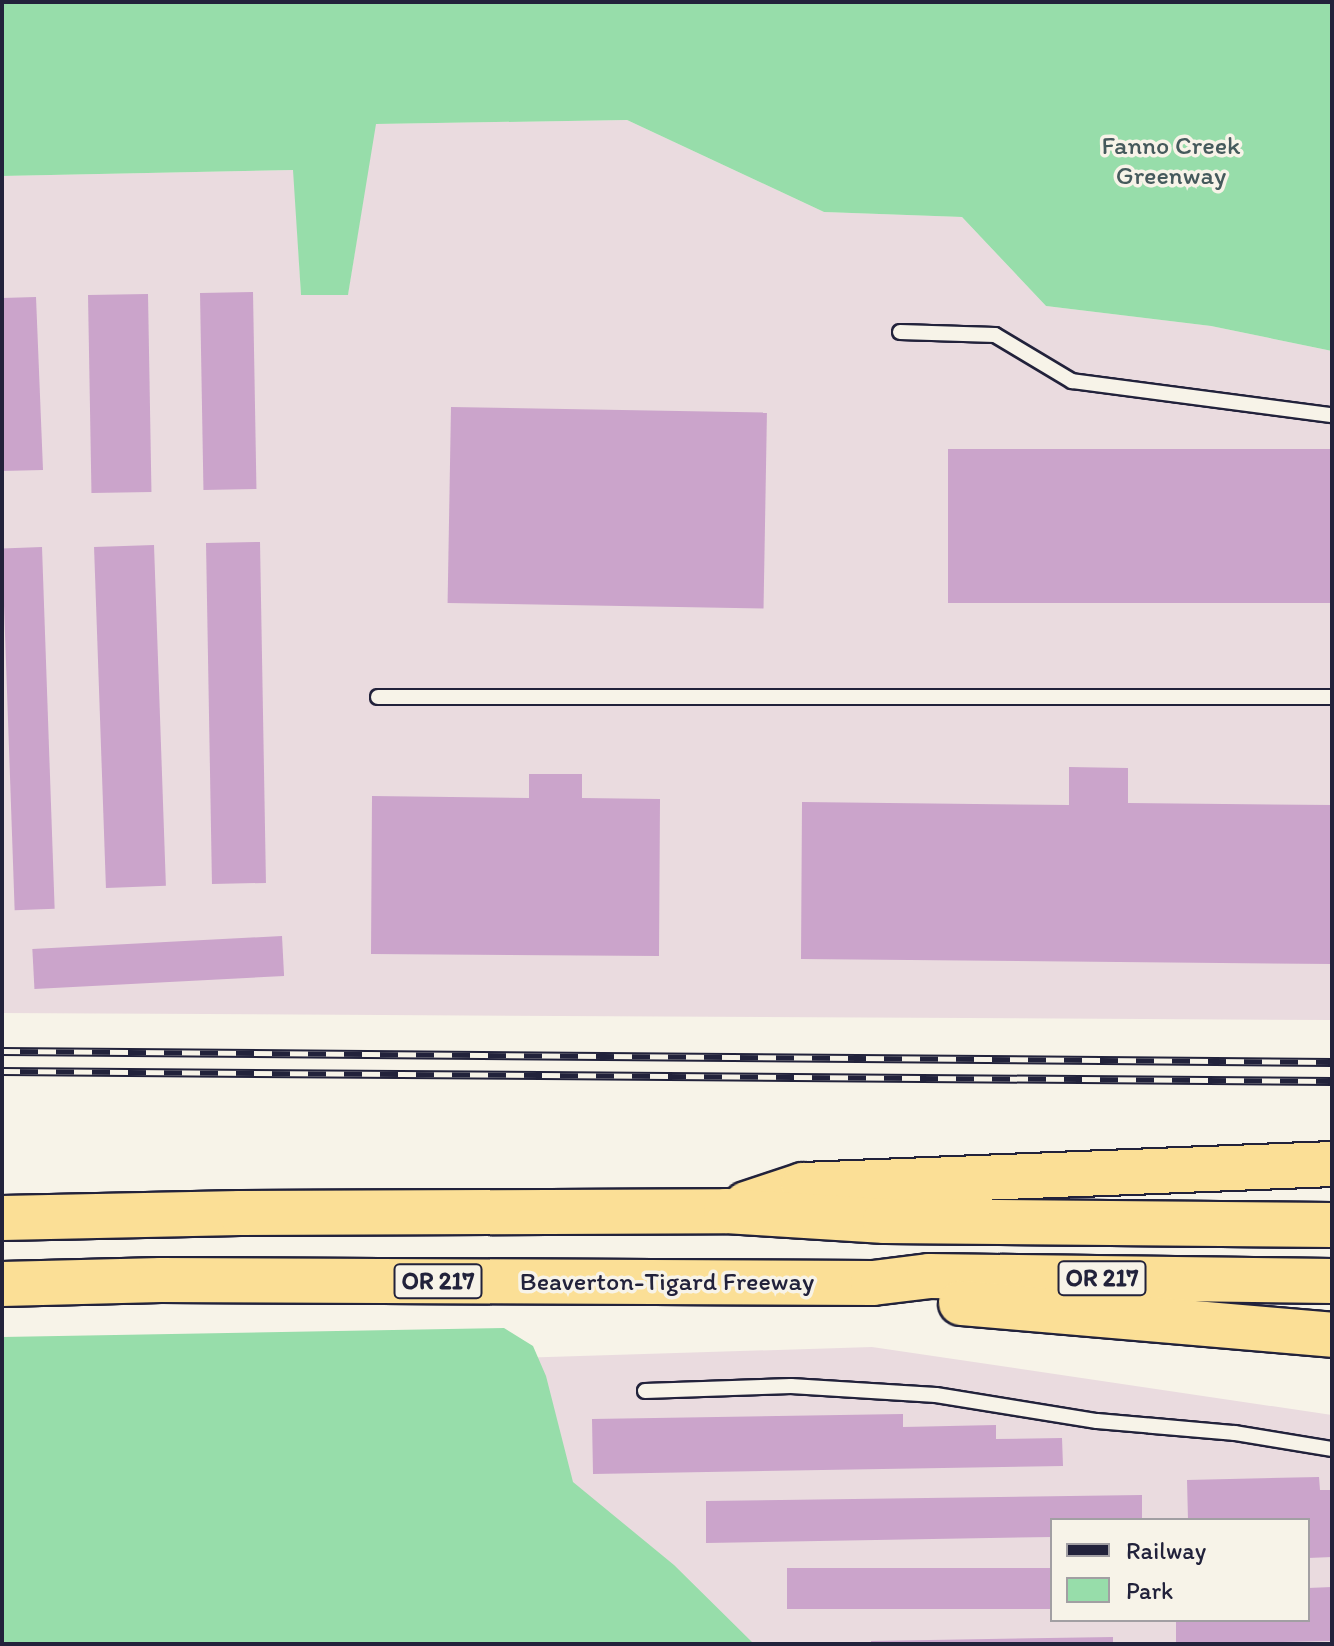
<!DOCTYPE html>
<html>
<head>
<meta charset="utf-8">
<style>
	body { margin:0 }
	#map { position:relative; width:1334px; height:1646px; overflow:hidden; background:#f7f3e8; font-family:Itim,sans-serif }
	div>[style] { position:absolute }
	.built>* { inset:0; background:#eadbdf }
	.green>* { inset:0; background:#97ddaa }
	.building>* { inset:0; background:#cba4cb; transform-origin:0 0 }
	.roads { filter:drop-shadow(2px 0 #22223b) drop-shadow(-2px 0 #22223b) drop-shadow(0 2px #22223b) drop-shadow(0 -2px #22223b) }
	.lane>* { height:14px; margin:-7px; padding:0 7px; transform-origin:7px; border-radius:7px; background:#f7f3e8 }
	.highway>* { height:44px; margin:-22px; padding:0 22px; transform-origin:22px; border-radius:22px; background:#fbdf96 }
	.rail>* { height:9px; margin-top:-4.5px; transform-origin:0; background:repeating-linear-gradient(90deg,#f7f3e8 0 18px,#22223b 0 36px); box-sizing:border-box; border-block:2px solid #22223b }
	span { translate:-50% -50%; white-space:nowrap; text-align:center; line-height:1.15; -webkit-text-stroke:7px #f7f3e8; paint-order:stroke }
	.shield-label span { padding:2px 6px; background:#f7f3e8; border:2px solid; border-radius:6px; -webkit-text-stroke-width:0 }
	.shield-label { font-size:24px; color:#22223b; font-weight:700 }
	.park-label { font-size:26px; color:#455a5c }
	.street-label { font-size:26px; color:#22223b }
	.frame { position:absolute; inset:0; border:4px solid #22223b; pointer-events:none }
	.legend { position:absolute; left:1050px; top:1518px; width:260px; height:104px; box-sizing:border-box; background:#f7f3e8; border:2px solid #a29fa3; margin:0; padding:10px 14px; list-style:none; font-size:24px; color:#22223b }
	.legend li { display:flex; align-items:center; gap:16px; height:40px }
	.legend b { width:40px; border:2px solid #a29fa3 }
</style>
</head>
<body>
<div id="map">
	<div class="built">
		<i style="clip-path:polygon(627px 120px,824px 212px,962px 217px,1046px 306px,1211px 326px,1332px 351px,1332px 1020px,2px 1013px,2px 176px,294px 170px,301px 294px,348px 294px,375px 124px)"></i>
		<i style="clip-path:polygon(evenodd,872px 1347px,1332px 1415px,1332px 1644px,2px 1644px,2px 1383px,324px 1364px,872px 1347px,1052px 1520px,1308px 1520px,1308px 1620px,1052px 1620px,1052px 1520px)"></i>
	</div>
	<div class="green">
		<i style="clip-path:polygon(2px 2px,1332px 2px,1332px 351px,1211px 326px,1046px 306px,962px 217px,824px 212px,627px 120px,376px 124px,348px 295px,301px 295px,293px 170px,2px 176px)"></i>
		<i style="clip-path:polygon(504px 1328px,533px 1346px,546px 1376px,573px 1482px,674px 1565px,754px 1644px,2px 1644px,2px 1337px)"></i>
	</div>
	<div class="building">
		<i style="left:253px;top:292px;width:197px;height:53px;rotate:89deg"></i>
		<i style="left:148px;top:294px;width:198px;height:60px;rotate:89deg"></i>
		<i style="clip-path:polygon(36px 297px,43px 470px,2px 471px,2px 298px)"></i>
		<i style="left:451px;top:407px;width:316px;height:196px;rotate:1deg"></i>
		<i style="left:948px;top:449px;width:384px;height:154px"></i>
		<i style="left:260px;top:542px;width:341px;height:54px;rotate:89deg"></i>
		<i style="left:154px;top:545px;width:341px;height:60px;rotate:88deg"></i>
		<i style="left:42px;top:547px;width:362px;height:40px;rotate:88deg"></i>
		<i style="clip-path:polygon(1069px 767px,1128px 768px,1128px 803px,1332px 805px,1332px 964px,801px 959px,802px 802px,1069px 805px)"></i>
		<i style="clip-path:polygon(529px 774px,582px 774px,582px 798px,660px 799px,659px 956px,371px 954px,372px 796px,529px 798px)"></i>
		<i style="left:282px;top:936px;width:40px;height:250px;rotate:87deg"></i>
		<i style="clip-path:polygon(903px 1414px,903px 1427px,996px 1425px,996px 1439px,1062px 1438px,1063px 1466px,593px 1474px,592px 1419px)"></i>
		<i style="clip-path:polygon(1319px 1477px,1320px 1490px,1332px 1490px,1332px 1557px,1308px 1558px,1308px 1520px,1188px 1520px,1187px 1480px)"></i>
		<i style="clip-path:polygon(1142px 1495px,1142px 1520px,1052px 1520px,1052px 1537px,706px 1543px,706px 1501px)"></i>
		<i style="left:1052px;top:1568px;width:41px;height:265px;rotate:90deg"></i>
		<i style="clip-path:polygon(1332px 1587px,1332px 1641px,1176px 1644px,1176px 1620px,1308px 1620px,1308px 1588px)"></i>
		<i style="clip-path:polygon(1113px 1637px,1113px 1644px,871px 1644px,871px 1641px)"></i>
	</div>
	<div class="roads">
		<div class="lane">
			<i style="left:900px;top:332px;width:95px;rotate:1.8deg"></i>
			<i style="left:995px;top:335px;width:90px;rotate:30.9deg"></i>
			<i style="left:1072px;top:381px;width:262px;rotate:7.5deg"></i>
			<i style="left:378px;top:697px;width:954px"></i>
			<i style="left:645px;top:1391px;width:146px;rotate:-2deg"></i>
			<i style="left:791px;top:1386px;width:145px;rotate:3.6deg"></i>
			<i style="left:936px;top:1395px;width:163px;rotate:9.2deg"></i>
			<i style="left:1097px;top:1421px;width:139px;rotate:5deg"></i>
			<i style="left:1235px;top:1433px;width:98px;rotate:9.4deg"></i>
		</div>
		<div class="highway">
			<i style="left:746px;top:1204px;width:60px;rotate:-18.4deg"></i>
			<i style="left:803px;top:1185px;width:529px;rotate:-2.27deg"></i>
			<i style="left:2px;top:1218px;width:238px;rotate:-1.2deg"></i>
			<i style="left:240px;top:1213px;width:486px;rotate:-0.2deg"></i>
			<i style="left:726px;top:1211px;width:159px;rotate:3.6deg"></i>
			<i style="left:885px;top:1221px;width:447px;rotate:0.5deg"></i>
			<i style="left:2px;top:1284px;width:159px;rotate:-1.4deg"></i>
			<i style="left:161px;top:1280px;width:712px;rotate:0.24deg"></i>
			<i style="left:873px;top:1283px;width:56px;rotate:-7.1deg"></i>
			<i style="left:929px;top:1276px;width:403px;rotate:0.7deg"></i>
			<i style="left:961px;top:1303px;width:372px;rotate:4.9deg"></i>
		</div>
	</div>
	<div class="rail">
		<i style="left:2px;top:1051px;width:1330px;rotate:0.47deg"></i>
		<i style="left:2px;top:1071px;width:1330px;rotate:0.43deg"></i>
	</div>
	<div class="shield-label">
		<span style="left:1102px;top:1278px">OR 217</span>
		<span style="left:438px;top:1281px">OR 217</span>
	</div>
	<div class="park-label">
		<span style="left:1171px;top:161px">Fanno Creek<br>Greenway</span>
	</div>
	<div class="street-label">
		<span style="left:667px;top:1282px">Beaverton-Tigard Freeway</span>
	</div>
	<div class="frame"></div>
	<ul class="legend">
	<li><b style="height:10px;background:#22223b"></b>Railway</li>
	<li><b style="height:22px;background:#97ddaa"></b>Park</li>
	</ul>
</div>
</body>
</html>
